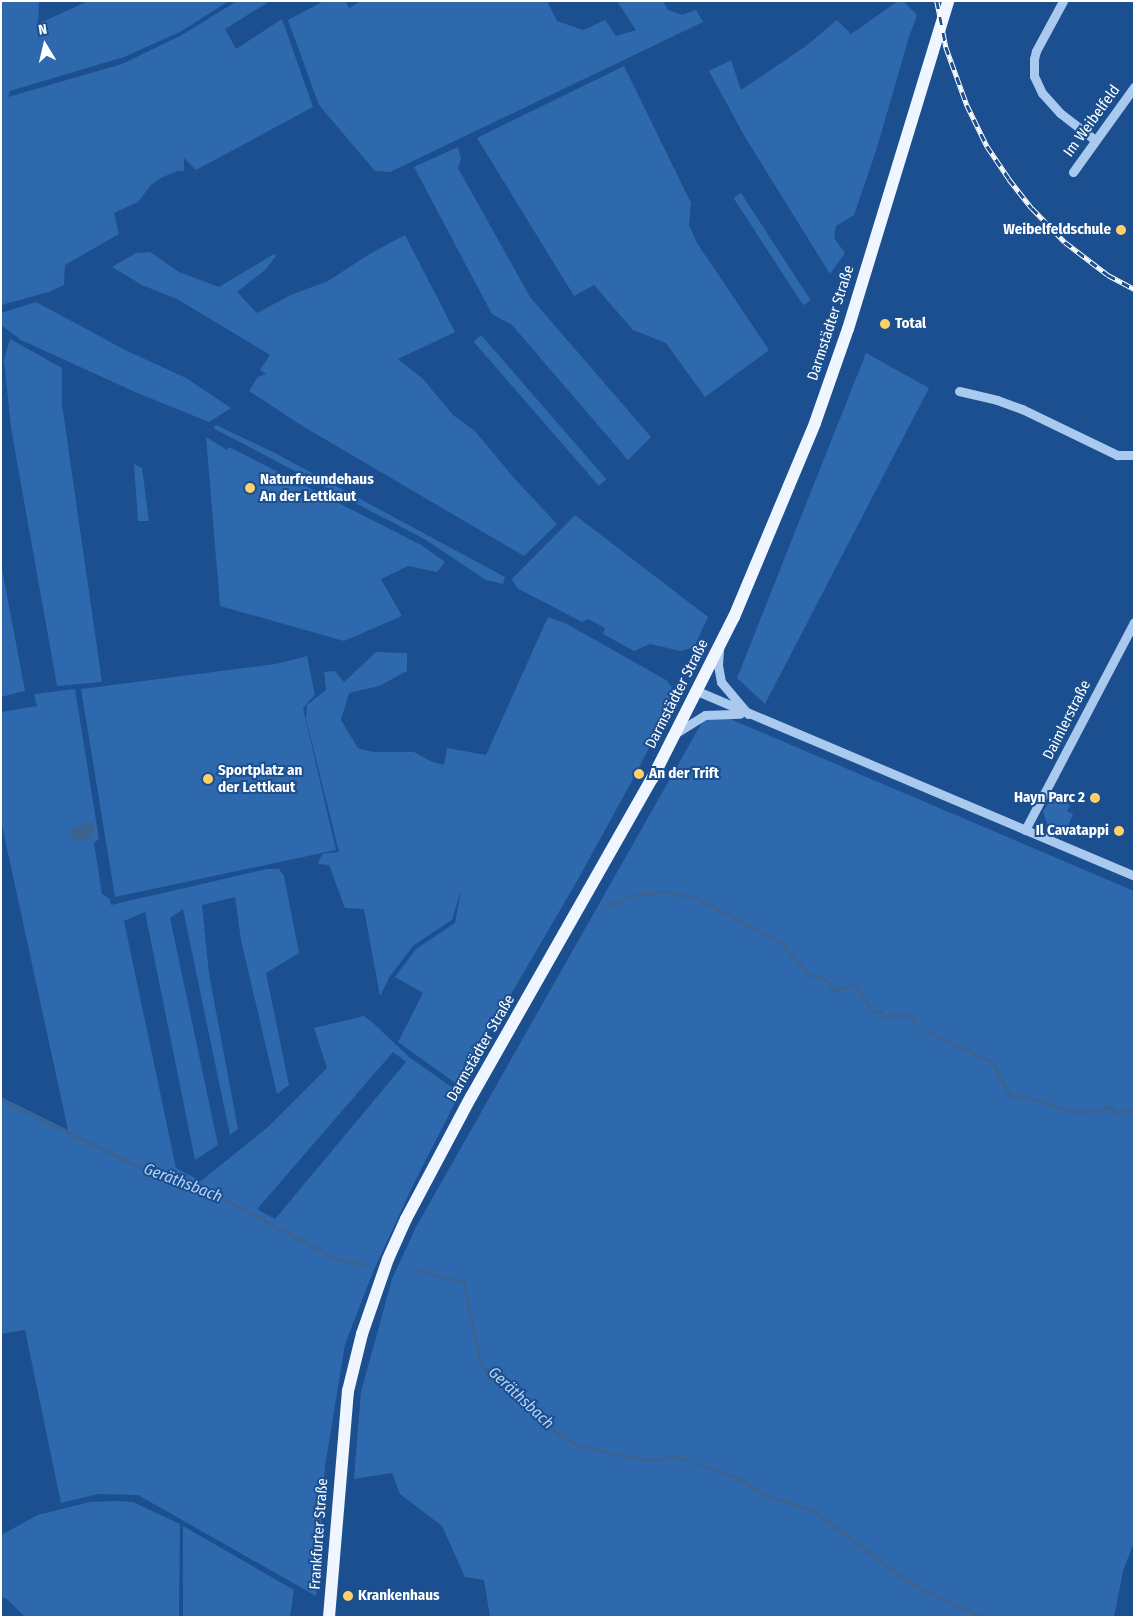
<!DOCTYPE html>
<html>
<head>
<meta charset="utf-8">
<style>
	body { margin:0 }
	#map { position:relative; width:1135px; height:1618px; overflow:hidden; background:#1b4f8f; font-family:"Fira Sans Condensed",sans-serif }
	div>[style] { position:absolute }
	.green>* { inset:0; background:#2e69ad; transform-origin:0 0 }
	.water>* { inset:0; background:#3c6290 }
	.stream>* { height:2.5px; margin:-1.25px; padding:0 1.25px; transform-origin:1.25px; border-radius:1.25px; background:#3c6290 }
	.minor>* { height:9px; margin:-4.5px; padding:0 4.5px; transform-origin:4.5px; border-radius:4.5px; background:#a9c9ee }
	.major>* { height:12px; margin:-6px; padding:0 6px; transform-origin:6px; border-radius:6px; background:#f0f6ff }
	.rail>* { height:4.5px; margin-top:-2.25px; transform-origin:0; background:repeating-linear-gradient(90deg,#1b4f8f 0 8px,#fff 0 16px); box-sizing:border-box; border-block:1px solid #fff }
	.dots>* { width:14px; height:14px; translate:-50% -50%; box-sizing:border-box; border:2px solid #1b4f8f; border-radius:50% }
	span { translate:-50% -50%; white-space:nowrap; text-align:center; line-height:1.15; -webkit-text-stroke:4px #1b4f8f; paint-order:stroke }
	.street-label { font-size:15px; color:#fff }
	.poi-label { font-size:15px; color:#fff; font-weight:700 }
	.right { translate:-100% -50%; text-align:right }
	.left { translate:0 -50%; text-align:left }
	.water-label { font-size:16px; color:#b5d3f5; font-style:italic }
	.frame { position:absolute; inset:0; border:2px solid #fff; pointer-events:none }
	.north { position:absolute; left:20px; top:20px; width:50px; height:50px; -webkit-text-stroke:4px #1b4f8f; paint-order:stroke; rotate:351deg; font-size:14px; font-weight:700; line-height:20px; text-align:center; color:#fff }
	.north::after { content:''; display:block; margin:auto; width:18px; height:22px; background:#fff; clip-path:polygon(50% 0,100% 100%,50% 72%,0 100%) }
</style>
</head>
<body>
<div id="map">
	<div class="green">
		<i style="clip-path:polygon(1px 1px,39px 1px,38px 24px,88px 1px,229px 1px,180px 32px,124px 57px,10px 91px,8px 97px,122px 64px,182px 35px,237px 1px,266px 1px,267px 3px,225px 29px,236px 49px,282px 19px,313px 107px,196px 170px,184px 158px,184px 171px,177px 171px,161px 178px,151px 185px,138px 202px,114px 213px,119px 234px,65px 265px,64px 285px,49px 292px,1px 305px)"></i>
		<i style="clip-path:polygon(324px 1px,345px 1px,349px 8px,361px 1px,547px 1px,557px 21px,583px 30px,605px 20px,616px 36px,636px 30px,617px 1px,663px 1px,668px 10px,682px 15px,696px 10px,703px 22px,390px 172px,375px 171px,319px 105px,288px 20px)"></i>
		<i style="clip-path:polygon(898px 1px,903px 1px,917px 15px,909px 37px,876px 151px,854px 215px,836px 226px,834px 238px,845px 253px,830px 274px,745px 137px,709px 71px,731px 60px,741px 90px,806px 46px,837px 20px,851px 34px)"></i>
		<i style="clip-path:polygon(624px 66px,691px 203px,689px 225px,697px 243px,769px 350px,705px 397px,666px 343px,633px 330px,594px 285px,574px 296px,477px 138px)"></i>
		<i style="clip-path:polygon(458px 147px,461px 159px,458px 168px,530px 297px,651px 437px,628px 460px,512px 325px,492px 314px,414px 167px)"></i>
		<i style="left:741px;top:193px;width:128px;height:9px;rotate:57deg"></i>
		<i style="clip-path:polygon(405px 235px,455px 332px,398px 359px,423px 379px,453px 415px,475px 431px,513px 477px,557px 524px,524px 556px,304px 427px,249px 391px,258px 377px,266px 374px,260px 370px,270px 355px,177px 299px,142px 285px,112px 267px,136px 253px,150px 252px,179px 272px,219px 287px,274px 254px,276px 256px,265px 270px,237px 292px,257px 313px,291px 295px,328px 281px,368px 255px)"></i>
		<i style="clip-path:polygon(36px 302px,125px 350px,186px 378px,231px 408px,209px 422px,135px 392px,21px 340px,1px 325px,1px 313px)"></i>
		<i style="left:481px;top:335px;width:191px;height:10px;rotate:49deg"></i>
		<i style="clip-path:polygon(10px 339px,62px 368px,62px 404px,102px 682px,57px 686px,11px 428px,4px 360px)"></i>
		<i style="clip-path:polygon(866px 353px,929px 388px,765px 704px,737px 678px)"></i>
		<i style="clip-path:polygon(216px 425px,273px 452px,505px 577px,503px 584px,486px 580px,426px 540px,213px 428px)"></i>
		<i style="clip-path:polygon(206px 437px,227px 450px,229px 447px,421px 545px,445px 562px,437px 572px,408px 566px,381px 579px,402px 616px,344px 641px,220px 606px)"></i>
		<i style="clip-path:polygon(134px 464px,142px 468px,149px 521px,138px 521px)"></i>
		<i style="clip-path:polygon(575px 515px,708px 617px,694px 647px,681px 651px,650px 644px,634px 651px,603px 634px,605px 628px,588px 619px,582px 622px,517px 588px,512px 579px)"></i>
		<i style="clip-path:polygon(1px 564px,25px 691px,1px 697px)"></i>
		<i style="clip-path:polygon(548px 617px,565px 623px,666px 680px,673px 688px,652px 742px,632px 781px,577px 881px,458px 1085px,398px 1042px,423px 993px,395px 977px,416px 949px,455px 923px,461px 890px,452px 920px,414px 945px,390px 976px,380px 996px,364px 909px,345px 908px,329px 865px,318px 864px,322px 854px,339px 852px,306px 719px,307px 705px,326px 690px,324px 672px,335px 671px,344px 682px,376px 652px,407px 653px,407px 671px,379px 686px,349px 693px,341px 720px,358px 748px,373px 752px,414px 752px,430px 761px,444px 765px,447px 748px,486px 755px)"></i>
		<i style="clip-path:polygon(307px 656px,315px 695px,303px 708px,336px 850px,115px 897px,81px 689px,276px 664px)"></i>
		<i style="clip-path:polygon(evenodd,75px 689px,99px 839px,94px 843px,102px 894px,110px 899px,111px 905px,267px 869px,279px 869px,284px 876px,299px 953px,266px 973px,289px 1085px,277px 1094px,241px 940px,235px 897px,202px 905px,209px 974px,238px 1129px,230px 1135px,183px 909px,170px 918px,218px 1145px,195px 1160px,145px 912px,124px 921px,176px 1168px,201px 1181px,268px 1127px,327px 1068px,314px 1028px,364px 1016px,373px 1023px,409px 1057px,460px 1093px,414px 1183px,373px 1272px,345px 1344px,325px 1467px,316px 1596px,138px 1495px,98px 1494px,61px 1503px,25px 1330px,1px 1334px,1px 1097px,68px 1130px,1px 821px,1px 712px,37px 706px,34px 694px,75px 689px,393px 1052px,406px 1062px,275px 1219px,260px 1211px,258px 1208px,393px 1052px)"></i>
		<i style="clip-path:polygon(709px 710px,1134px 891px,1134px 1542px,1123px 1571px,1114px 1617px,490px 1617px,484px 1580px,465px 1577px,442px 1526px,400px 1494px,392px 1473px,354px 1479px,361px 1392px,392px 1279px,416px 1227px)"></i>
		<i style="clip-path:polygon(1052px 796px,1070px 805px,1067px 811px,1073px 814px,1063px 838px,1050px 832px,1043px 812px)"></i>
		<i style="clip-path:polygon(115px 1501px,133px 1502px,180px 1524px,179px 1617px,25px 1617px,7px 1599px,1px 1597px,1px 1535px,38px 1515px,90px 1502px)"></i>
		<i style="clip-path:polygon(183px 1526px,294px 1590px,290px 1617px,183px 1617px)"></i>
	</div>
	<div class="water">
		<i style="clip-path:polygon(88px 823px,93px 824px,94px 827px,92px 838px,74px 840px,70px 829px)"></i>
	</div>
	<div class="stream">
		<i style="left:603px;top:907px;width:37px;rotate:-20deg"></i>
		<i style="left:638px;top:894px;width:31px;rotate:-4deg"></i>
		<i style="left:669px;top:892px;width:28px;rotate:13deg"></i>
		<i style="left:696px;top:898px;width:94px;rotate:27.1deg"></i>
		<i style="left:780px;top:941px;width:45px;rotate:48.6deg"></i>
		<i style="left:810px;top:975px;width:16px;rotate:14deg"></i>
		<i style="left:826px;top:979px;width:14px;rotate:51deg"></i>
		<i style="left:835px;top:990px;width:21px;rotate:-14deg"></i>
		<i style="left:855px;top:985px;width:33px;rotate:55deg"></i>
		<i style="left:874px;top:1012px;width:8px;rotate:-7deg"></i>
		<i style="left:882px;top:1011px;width:7px;rotate:63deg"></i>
		<i style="left:885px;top:1017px;width:10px;rotate:-11deg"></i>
		<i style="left:895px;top:1015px;width:15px;rotate:4deg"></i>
		<i style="left:910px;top:1016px;width:11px;rotate:49deg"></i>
		<i style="left:925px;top:1030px;width:74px;rotate:25.5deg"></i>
		<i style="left:992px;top:1062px;width:38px;rotate:62deg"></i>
		<i style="left:1010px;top:1096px;width:19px;rotate:6deg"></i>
		<i style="left:1029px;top:1098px;width:48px;rotate:16.9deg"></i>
		<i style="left:1075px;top:1112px;width:25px;rotate:-5deg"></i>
		<i style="left:1100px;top:1110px;width:10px;rotate:-24deg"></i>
		<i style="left:1109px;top:1106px;width:12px;rotate:42deg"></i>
		<i style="left:1118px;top:1114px;width:11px;rotate:-27deg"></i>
		<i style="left:1128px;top:1109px;width:7px;rotate:27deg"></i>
		<i style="left:1px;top:1100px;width:157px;rotate:25.7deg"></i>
		<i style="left:142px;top:1168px;width:35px;rotate:15deg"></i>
		<i style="left:176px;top:1177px;width:43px;rotate:23.6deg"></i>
		<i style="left:215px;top:1194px;width:136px;rotate:28.1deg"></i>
		<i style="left:335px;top:1258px;width:30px;rotate:12deg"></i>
		<i style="left:414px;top:1269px;width:52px;rotate:14.6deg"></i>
		<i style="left:464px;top:1282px;width:80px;rotate:78.4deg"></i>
		<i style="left:480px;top:1360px;width:13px;rotate:58deg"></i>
		<i style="left:487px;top:1371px;width:47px;rotate:42.4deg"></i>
		<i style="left:522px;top:1403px;width:48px;rotate:40deg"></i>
		<i style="left:559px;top:1434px;width:20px;rotate:30deg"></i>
		<i style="left:576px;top:1444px;width:59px;rotate:13.8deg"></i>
		<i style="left:633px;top:1458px;width:24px;rotate:5deg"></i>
		<i style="left:657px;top:1460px;width:20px;rotate:-9deg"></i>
		<i style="left:677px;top:1457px;width:12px;rotate:14deg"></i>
		<i style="left:700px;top:1464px;width:47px;rotate:21.1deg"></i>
		<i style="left:744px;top:1481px;width:25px;rotate:34deg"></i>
		<i style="left:765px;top:1495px;width:50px;rotate:17.4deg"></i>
		<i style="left:813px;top:1510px;width:125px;rotate:36.9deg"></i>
		<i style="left:913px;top:1585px;width:76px;rotate:24.9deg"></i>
	</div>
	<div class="minor">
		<i style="left:1063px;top:1px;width:57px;rotate:118.4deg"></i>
		<i style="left:1036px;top:51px;width:8px;rotate:104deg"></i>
		<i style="left:1034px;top:59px;width:17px;rotate:90deg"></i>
		<i style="left:1034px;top:76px;width:19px;rotate:65deg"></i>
		<i style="left:1042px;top:93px;width:27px;rotate:48deg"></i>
		<i style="left:1060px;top:113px;width:44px;rotate:37.6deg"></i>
		<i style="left:1073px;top:172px;width:105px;rotate:-54.3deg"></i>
		<i style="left:959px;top:391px;width:39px;rotate:13deg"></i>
		<i style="left:997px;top:400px;width:27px;rotate:20deg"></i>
		<i style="left:1022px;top:409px;width:106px;rotate:25.8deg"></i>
		<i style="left:1117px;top:455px;width:17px"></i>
		<i style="left:719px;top:650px;width:15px;rotate:94deg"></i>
		<i style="left:718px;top:665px;width:17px;rotate:80deg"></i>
		<i style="left:721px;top:682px;width:42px;rotate:49.8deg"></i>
		<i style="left:697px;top:691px;width:475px;rotate:22.9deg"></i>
		<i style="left:676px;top:733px;width:34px;rotate:-32deg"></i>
		<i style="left:705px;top:715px;width:35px;rotate:-2deg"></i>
		<i style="left:1025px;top:830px;width:235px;rotate:-62.3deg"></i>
	</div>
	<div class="major">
		<i style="left:329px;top:1617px;width:227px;rotate:-85.2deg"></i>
		<i style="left:348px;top:1391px;width:59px;rotate:-76.2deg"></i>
		<i style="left:362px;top:1334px;width:79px;rotate:-70.9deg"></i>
		<i style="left:388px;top:1259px;width:44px;rotate:-65.8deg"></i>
		<i style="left:406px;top:1219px;width:138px;rotate:-62deg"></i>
		<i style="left:471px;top:1097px;width:366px;rotate:-60.4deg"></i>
		<i style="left:652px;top:779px;width:182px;rotate:-63.2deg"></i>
		<i style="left:734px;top:617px;width:210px;rotate:-67.3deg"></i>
		<i style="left:815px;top:423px;width:100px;rotate:-70.7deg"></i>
		<i style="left:848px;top:329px;width:343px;rotate:-73deg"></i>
	</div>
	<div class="rail">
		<i style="left:937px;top:1px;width:47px;rotate:78.9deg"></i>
		<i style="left:946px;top:47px;width:62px;rotate:70.1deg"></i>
		<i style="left:967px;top:105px;width:46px;rotate:64deg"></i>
		<i style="left:987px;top:146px;width:40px;rotate:56deg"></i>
		<i style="left:1009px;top:179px;width:37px;rotate:52deg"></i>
		<i style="left:1032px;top:208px;width:47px;rotate:45.9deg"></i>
		<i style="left:1065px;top:242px;width:54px;rotate:37.5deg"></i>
		<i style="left:1108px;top:275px;width:30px;rotate:28deg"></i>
	</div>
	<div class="dots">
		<i style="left:1121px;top:230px;background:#ffd166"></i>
		<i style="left:885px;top:324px;background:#ffd166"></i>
		<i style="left:250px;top:488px;background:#ffd166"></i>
		<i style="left:639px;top:774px;background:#ffd166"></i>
		<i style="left:208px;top:779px;background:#ffd166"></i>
		<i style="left:1095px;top:798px;background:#ffd166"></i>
		<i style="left:1119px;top:831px;background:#ffd166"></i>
		<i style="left:348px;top:1596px;background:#ffd166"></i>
	</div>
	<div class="street-label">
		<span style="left:1092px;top:121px;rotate:-54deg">Im Weibelfeld</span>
		<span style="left:831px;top:323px;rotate:-72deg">Darmstädter Straße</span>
		<span style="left:677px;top:694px;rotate:-63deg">Darmstädter Straße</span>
		<span style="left:1067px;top:720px;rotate:-63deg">Daimlerstraße</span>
		<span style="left:481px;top:1048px;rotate:-60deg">Darmstädter Straße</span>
		<span style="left:319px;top:1534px;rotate:-86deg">Frankfurter Straße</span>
	</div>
	<div class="poi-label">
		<span class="right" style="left:1111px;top:230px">Weibelfeldschule</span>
		<span class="left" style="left:895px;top:324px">Total</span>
		<span class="left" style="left:260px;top:488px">Naturfreundehaus<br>An der Lettkaut</span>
		<span class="left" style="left:218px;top:779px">Sportplatz an<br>der Lettkaut</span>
		<span class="left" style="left:649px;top:774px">An der Trift</span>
		<span class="right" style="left:1085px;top:798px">Hayn Parc 2</span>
		<span class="right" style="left:1109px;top:831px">Il Cavatappi</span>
		<span class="left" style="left:358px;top:1596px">Krankenhaus</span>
	</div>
	<div class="water-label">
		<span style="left:183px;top:1183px;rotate:21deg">Geräthsbach</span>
		<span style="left:521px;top:1398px;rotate:43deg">Geräthsbach</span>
	</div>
	<div class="frame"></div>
	<div class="north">N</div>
</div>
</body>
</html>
